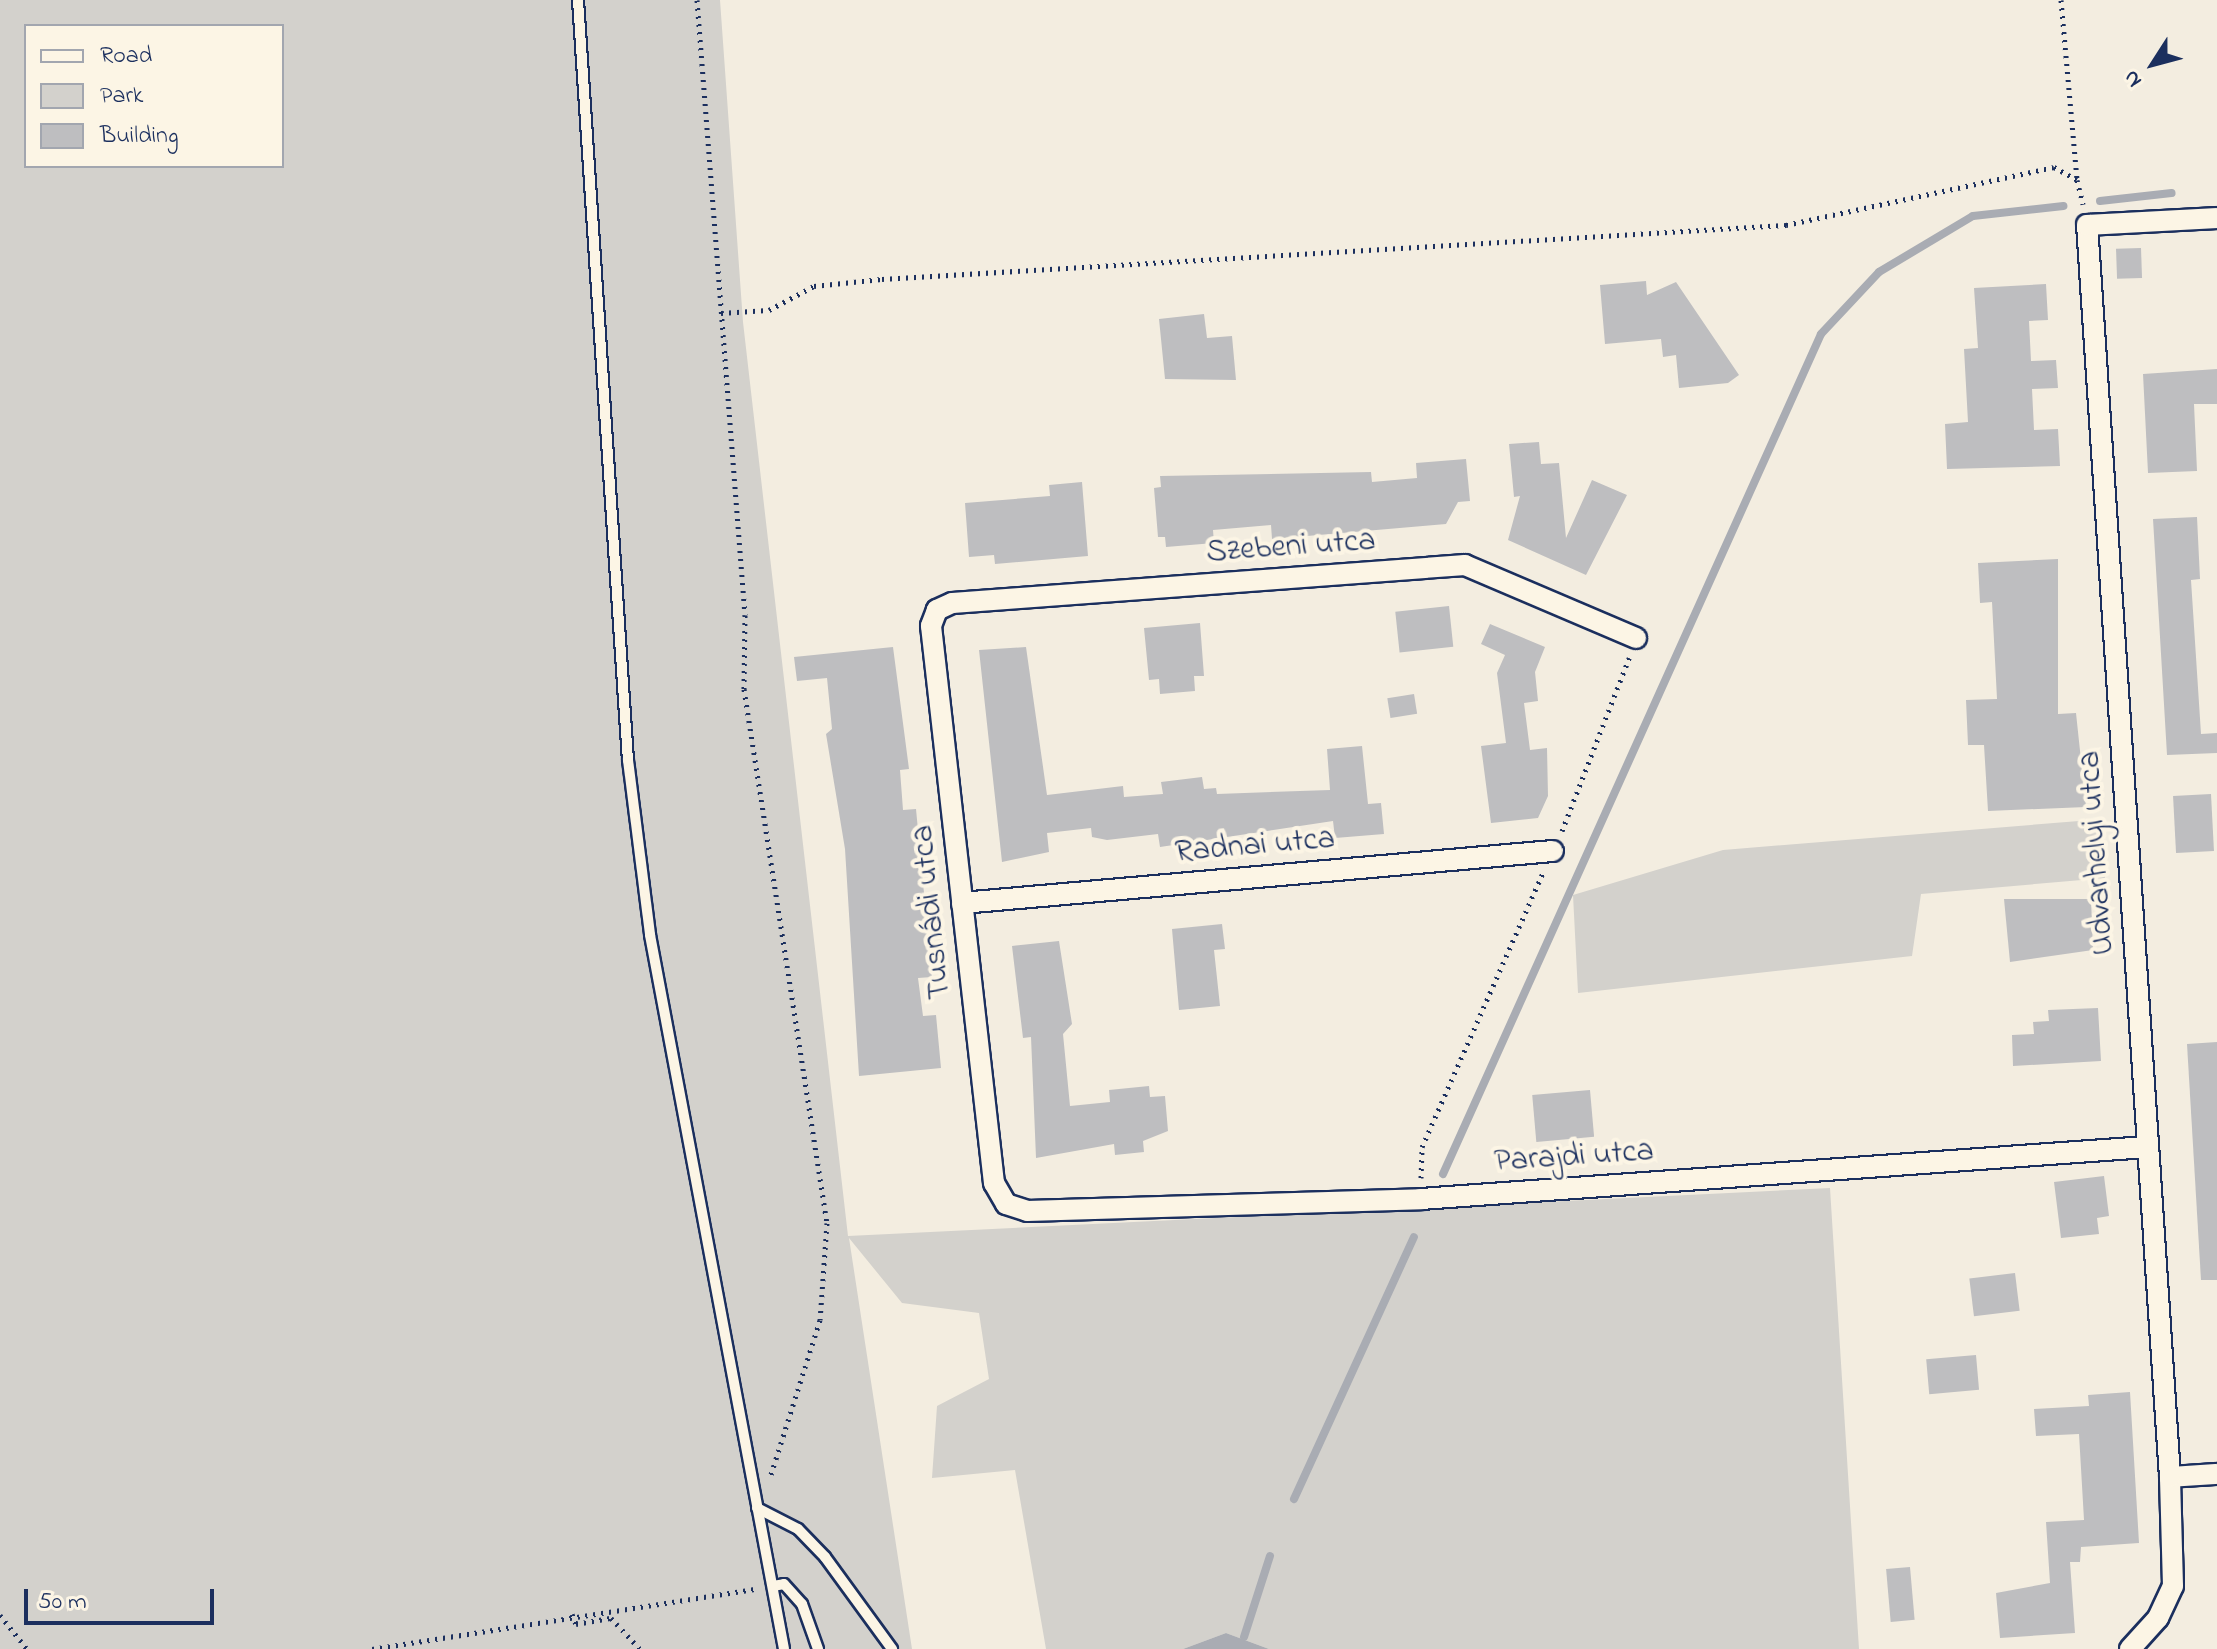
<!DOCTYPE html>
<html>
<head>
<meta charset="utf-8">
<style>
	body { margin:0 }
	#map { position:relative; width:2217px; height:1649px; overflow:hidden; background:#f3ede0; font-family:"Indie Flower",sans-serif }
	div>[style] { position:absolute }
	.green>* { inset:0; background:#d3d1cc }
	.water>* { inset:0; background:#a9acb3 }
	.stream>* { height:8px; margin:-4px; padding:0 4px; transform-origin:4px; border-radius:4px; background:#a9acb3 }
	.building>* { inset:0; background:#bebec0; transform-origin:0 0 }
	.path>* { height:5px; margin-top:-2.5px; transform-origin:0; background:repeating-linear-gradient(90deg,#1b2f5e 0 2px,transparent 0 8px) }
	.roads { filter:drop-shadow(2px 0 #1b2f5e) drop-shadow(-2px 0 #1b2f5e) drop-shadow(0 2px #1b2f5e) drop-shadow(0 -2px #1b2f5e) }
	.lane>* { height:10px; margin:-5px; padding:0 5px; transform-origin:5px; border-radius:5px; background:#fcf5e5 }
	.street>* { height:20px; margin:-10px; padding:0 10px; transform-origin:10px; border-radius:10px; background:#fcf5e5 }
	span { translate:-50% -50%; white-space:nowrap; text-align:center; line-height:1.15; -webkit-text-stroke:8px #fcf5e5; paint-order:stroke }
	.street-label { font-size:32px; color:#1b2f5e }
	.legend { position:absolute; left:24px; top:24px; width:260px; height:144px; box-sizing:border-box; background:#fcf5e5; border:2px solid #a2a6af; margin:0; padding:10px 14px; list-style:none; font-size:24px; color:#1b2f5e }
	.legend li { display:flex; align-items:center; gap:16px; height:40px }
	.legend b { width:40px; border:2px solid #a2a6af }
	.north { position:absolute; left:2113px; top:24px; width:80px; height:80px; -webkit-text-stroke:6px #fcf5e5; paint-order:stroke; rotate:234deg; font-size:22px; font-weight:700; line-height:32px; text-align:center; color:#1b2f5e }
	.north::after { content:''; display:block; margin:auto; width:28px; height:36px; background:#1b2f5e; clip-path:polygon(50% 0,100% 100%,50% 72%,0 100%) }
	.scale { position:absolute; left:24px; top:1589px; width:190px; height:36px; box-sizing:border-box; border:4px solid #1b2f5e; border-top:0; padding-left:10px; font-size:24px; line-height:28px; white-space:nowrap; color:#1b2f5e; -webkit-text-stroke:6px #fcf5e5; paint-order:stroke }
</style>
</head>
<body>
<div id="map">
	<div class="green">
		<i style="clip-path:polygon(evenodd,0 0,720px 0,743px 322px,848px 1236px,1830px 1188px,1859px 1649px,1269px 1649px,1226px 1633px,1183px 1649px,1046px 1649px,1015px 1470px,932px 1478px,937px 1406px,989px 1379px,979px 1313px,902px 1303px,849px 1238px,912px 1649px,0 1649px,0 0,26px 26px,282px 26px,282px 166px,26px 166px,26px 26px)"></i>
		<i style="clip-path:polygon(2104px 819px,2105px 878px,1921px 894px,1912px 956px,1578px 993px,1573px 895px,1723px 850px)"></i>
	</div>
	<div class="water">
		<i style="clip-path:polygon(1226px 1633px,1269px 1649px,1183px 1649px)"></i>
	</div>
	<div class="stream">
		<i style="left:2100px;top:201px;width:72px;rotate:-6.3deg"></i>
		<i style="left:1443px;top:1174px;width:921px;rotate:-65.77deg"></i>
		<i style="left:1821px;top:334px;width:85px;rotate:-46.9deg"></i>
		<i style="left:1879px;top:272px;width:109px;rotate:-30.8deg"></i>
		<i style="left:1973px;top:216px;width:91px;rotate:-6.3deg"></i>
		<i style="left:1294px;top:1499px;width:288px;rotate:-65.4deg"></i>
		<i style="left:1244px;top:1637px;width:85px;rotate:-72.2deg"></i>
	</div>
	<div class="building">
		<i style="left:2141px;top:248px;width:30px;height:25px;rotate:88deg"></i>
		<i style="clip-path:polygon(1646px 281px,1647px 295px,1676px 282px,1739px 375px,1728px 383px,1679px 388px,1676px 355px,1663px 357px,1661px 339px,1605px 344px,1600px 285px)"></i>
		<i style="clip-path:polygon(2046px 284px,2048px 320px,2029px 321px,2031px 361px,2056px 360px,2058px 388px,2032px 389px,2034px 430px,2058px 429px,2060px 466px,1947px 469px,1945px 424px,1968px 422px,1964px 349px,1978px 348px,1974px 288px)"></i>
		<i style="clip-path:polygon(1204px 314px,1207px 338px,1232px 336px,1236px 380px,1165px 379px,1159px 319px)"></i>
		<i style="clip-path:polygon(2217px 369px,2217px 404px,2194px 404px,2197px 471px,2148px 473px,2143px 374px)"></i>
		<i style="clip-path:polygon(1539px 442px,1541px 464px,1559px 463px,1566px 538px,1592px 480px,1627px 495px,1586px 575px,1508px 540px,1520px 496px,1514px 497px,1509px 444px)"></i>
		<i style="clip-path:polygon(1466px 459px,1470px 501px,1458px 502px,1446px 524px,1272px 539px,1271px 525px,1213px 530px,1214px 543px,1166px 547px,1165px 537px,1158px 537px,1154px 488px,1161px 487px,1160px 476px,1371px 472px,1372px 482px,1417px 478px,1416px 463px)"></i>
		<i style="clip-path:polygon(1082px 482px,1088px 556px,995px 564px,994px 555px,969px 557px,965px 503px,1050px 496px,1049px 485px)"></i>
		<i style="clip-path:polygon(2197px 517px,2200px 579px,2191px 580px,2201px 734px,2217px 733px,2217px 753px,2167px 755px,2153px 519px)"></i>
		<i style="clip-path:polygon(2058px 559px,2058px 714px,2076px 713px,2086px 807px,1988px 811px,1984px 745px,1968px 745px,1966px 700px,1997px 699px,1992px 602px,1980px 603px,1978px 563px)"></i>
		<i style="left:1449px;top:606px;width:41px;height:54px;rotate:84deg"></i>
		<i style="clip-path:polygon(1200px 623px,1204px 676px,1194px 676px,1195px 691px,1160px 694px,1159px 679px,1149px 680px,1144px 628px)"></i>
		<i style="clip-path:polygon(1490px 624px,1545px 647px,1535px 672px,1538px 701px,1524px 703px,1530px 750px,1547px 748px,1548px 796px,1538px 818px,1491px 823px,1481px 746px,1506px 743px,1497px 673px,1505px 655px,1481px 644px)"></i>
		<i style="clip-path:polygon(893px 647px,909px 769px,900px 770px,903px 810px,916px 809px,932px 977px,918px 978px,923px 1016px,936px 1015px,941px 1068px,859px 1076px,845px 849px,826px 734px,832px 729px,827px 678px,797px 681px,794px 657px)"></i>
		<i style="clip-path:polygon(1026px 647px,1047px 795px,1123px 786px,1124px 797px,1163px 794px,1161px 782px,1202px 777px,1204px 789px,1216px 788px,1217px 794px,1330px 790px,1327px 749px,1362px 746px,1368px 804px,1381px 803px,1384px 834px,1335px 838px,1333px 821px,1160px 847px,1158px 834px,1107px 840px,1092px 837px,1091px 828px,1047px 833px,1049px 852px,1002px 862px,979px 650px)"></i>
		<i style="left:1414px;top:694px;width:20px;height:27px;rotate:81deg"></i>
		<i style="left:2211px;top:794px;width:57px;height:38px;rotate:87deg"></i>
		<i style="clip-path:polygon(2004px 899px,2091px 899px,2093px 950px,2010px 962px)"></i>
		<i style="clip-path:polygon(1222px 924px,1225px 949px,1214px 950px,1220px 1006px,1179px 1010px,1172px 929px)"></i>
		<i style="clip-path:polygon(1059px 941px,1072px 1024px,1063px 1034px,1070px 1106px,1110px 1102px,1109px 1090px,1149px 1086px,1150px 1097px,1165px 1096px,1168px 1131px,1143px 1141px,1144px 1152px,1115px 1155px,1114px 1144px,1036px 1158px,1031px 1037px,1023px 1038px,1012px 946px)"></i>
		<i style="clip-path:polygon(2098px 1008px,2101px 1061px,2013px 1066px,2012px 1035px,2034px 1034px,2033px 1022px,2049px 1021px,2048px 1010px)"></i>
		<i style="clip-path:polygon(2217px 1042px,2217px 1280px,2201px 1280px,2187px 1044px)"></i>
		<i style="left:1590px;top:1090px;width:47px;height:58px;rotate:85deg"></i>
		<i style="clip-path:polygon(2104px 1176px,2109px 1216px,2097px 1218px,2099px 1234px,2061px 1238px,2054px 1182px)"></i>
		<i style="left:2015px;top:1273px;width:38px;height:46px;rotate:83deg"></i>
		<i style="left:1976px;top:1355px;width:35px;height:50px;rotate:85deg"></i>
		<i style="clip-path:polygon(2130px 1392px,2139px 1543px,2081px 1547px,2080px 1562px,2070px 1562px,2075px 1633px,2000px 1638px,1996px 1593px,2050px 1583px,2046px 1522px,2084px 1520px,2079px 1434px,2036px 1436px,2034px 1409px,2089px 1406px,2088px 1395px)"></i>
		<i style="left:1910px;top:1567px;width:53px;height:24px;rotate:85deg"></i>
	</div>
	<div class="path">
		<i style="left:697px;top:0;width:617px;rotate:85.54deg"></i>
		<i style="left:745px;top:615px;width:74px;rotate:90.8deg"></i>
		<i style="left:744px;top:689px;width:540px;rotate:81.17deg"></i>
		<i style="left:827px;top:1223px;width:97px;rotate:94.1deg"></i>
		<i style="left:820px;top:1320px;width:166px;rotate:107.6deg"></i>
		<i style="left:2061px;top:0;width:181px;rotate:84.9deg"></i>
		<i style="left:721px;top:313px;width:48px;rotate:-3.6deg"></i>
		<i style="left:769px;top:310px;width:51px;rotate:-28.1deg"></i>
		<i style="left:814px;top:286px;width:68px;rotate:-5.9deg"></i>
		<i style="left:882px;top:279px;width:906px;rotate:-3.42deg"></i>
		<i style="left:1786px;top:225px;width:274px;rotate:-12.2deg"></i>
		<i style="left:2054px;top:167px;width:26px;rotate:29deg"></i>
		<i style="left:2077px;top:180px;width:25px;rotate:76deg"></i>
		<i style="left:1562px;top:831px;width:186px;rotate:-68.8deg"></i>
		<i style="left:1421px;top:1178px;width:31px;rotate:-88deg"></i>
		<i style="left:1422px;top:1147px;width:300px;rotate:-66.2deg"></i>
		<i style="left:572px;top:1614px;width:11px;rotate:68deg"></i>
		<i style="left:576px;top:1624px;width:36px;rotate:-10deg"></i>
		<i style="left:611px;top:1618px;width:42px;rotate:46.9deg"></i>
		<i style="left:0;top:1615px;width:43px;rotate:51.5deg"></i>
		<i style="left:372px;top:1649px;width:389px;rotate:-8.9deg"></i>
	</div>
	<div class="roads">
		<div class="lane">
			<i style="left:578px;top:0;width:762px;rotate:86.24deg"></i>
			<i style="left:628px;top:760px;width:176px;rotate:82.8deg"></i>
			<i style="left:650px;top:935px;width:726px;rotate:79.37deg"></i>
			<i style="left:757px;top:1508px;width:46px;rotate:27.1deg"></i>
			<i style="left:798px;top:1529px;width:39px;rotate:46deg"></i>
			<i style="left:825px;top:1557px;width:114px;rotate:53.9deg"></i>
			<i style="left:773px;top:1586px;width:11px;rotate:-10deg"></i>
			<i style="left:784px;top:1584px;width:27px;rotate:48deg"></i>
			<i style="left:802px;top:1604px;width:48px;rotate:70.4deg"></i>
		</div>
		<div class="street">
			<i style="left:1636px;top:638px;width:186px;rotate:-156.9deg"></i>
			<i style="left:1465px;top:565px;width:514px;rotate:175.76deg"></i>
			<i style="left:952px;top:603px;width:17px;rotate:155deg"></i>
			<i style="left:937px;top:610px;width:17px;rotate:111deg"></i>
			<i style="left:931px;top:626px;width:561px;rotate:83.55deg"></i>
			<i style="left:994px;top:1183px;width:24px;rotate:60deg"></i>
			<i style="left:1006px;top:1204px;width:22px;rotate:18deg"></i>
			<i style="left:1027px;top:1211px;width:394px;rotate:-1.7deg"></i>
			<i style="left:1421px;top:1199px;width:728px;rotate:-4.1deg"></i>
			<i style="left:962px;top:903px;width:593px;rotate:-5.03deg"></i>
			<i style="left:2170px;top:1477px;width:47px;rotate:-3.7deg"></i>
			<i style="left:2130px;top:1649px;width:42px;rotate:-47.9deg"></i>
			<i style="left:2158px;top:1618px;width:35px;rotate:-65deg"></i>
			<i style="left:2173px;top:1586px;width:109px;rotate:-91.6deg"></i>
			<i style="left:2170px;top:1477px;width:1255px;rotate:-93.79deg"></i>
			<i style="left:2087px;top:225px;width:130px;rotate:-3.1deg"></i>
		</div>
	</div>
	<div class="street-label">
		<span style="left:1291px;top:548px;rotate:-4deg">Szebeni utca</span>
		<span style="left:1255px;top:847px;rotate:-5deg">Radnai utca</span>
		<span style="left:2098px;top:853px;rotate:-94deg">Udvarhelyi utca</span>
		<span style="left:933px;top:912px;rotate:-96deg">Tusnádi utca</span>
		<span style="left:1574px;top:1158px;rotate:-4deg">Parajdi utca</span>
	</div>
	<ul class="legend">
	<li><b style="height:10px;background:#fcf5e5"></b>Road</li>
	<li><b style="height:22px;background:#d3d1cc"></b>Park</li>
	<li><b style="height:22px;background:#bebec0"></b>Building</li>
	</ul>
	<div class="north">N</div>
	<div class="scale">50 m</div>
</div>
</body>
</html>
